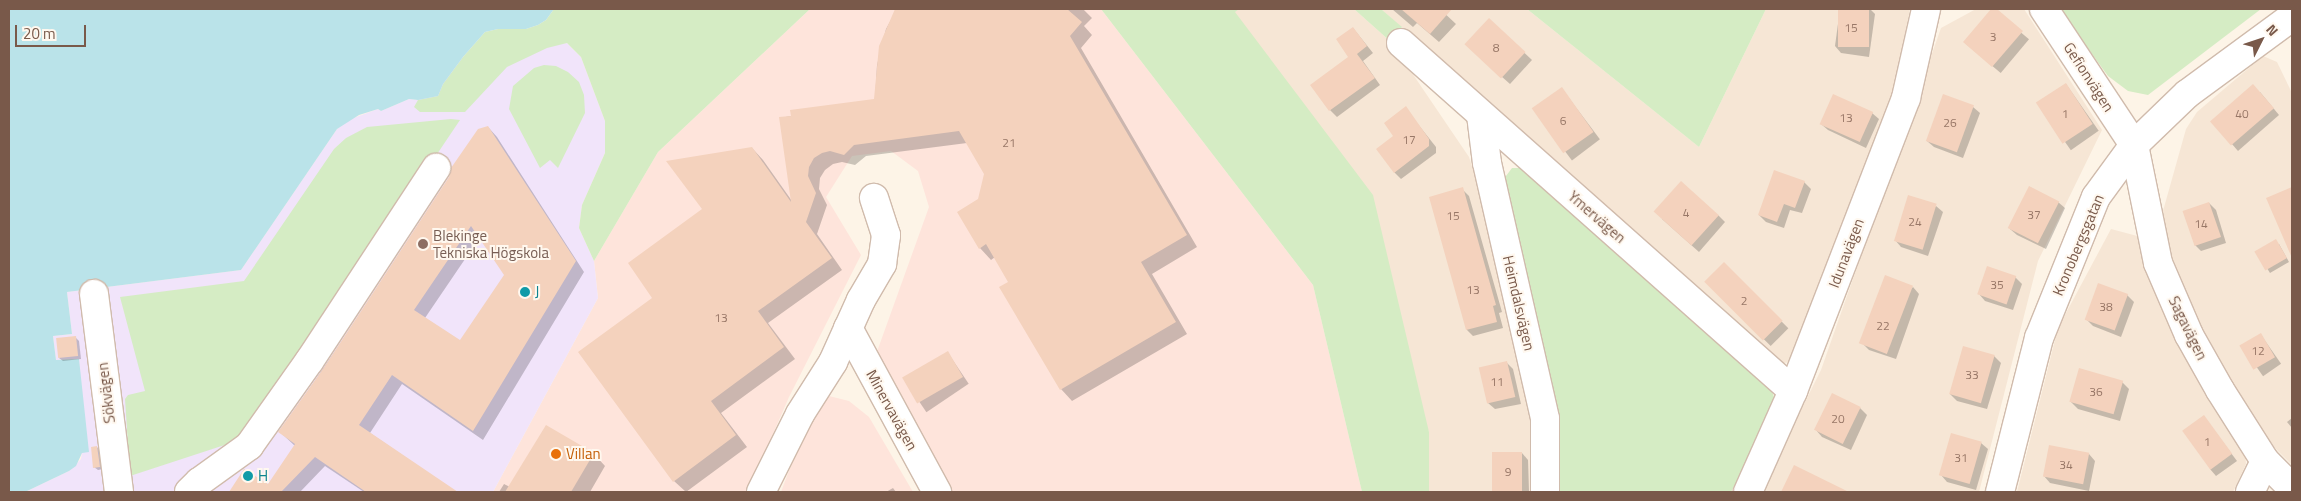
<!DOCTYPE html>
<html>
<head>
<meta charset="utf-8">
<style>
	body { margin:0 }
	#map { position:relative; width:2301px; height:501px; overflow:hidden; background:#fdf4e7; font-family:"Titillium Web",sans-serif }
	div>[style] { position:absolute }
	.residential>* { inset:0; background:#f6e6d5 }
	.commercial>* { inset:0; background:#fee4db }
	.education>* { inset:0; background:#f1e4fa }
	.green>* { inset:0; background:#d5ecc4 }
	.water>* { inset:0; background:#bae3e9 }
	.shadow>* { inset:0; background:#0003; transform-origin:0 0 }
	.building>* { inset:0; background:#f4d2bd; transform-origin:0 0 }
	.roads { filter:drop-shadow(1px 0 #d0bbac) drop-shadow(-1px 0 #d0bbac) drop-shadow(0 1px #d0bbac) drop-shadow(0 -1px #d0bbac) }
	.minor>* { height:28px; margin:-14px; padding:0 14px; transform-origin:14px; border-radius:14px; background:#fff }
	.dots>* { width:14px; height:14px; translate:-50% -50%; box-sizing:border-box; border:2px solid #fff8ef; border-radius:50% }
	span { translate:-50% -50%; white-space:nowrap; text-align:center; line-height:1.15; -webkit-text-stroke:4px #fff8ef; paint-order:stroke }
	.number-label { font-size:12px; color:#987767 }
	.number-label span { -webkit-text-stroke-width:0 }
	.street-label { font-size:15px; color:#79594a }
	.education-label { font-size:15px; color:#785e54 }
	.left { translate:0 -50%; text-align:left }
	.culture-label { font-size:15px; color:#0d838f }
	.food-label { font-size:15px; color:#c56008 }
	.frame { position:absolute; inset:0; border:10px solid #79594a; pointer-events:none }
	.north { position:absolute; left:2236px; top:15px; width:50px; height:50px; -webkit-text-stroke:4px #fff8ef; paint-order:stroke; rotate:49deg; font-size:14px; font-weight:700; line-height:20px; text-align:center; color:#79594a }
	.north::after { content:''; display:block; margin:auto; width:18px; height:22px; background:#79594a; clip-path:polygon(50% 0,100% 100%,50% 72%,0 100%) }
	.scale { position:absolute; left:15px; top:25px; width:71px; height:22px; box-sizing:border-box; border:2px solid #79594a; border-top:0; padding-left:6px; font-size:15px; line-height:18px; white-space:nowrap; color:#79594a; -webkit-text-stroke:4px #fff8ef; paint-order:stroke }
</style>
</head>
<body>
<div id="map">
	<div class="residential">
		<i style="clip-path:polygon(1239px 9px,1354px 9px,1391px 42px,1469px 157px,1503px 261px,1537px 429px,1536px 492px,1429px 492px,1429px 432px,1234px 12px)"></i>
		<i style="clip-path:polygon(1381px 9px,1527px 9px,1699px 147px,1766px 9px,1910px 9px,1893px 95px,1796px 361px,1778px 364px)"></i>
		<i style="clip-path:polygon(1976px 9px,2024px 9px,2102px 130px,2038px 261px,1979px 492px,1760px 492px,1821px 370px,1941px 28px)"></i>
		<i style="clip-path:polygon(2263px 56px,2277px 62px,2291px 91px,2292px 100px,2292px 465px,2267px 440px,2230px 385px,2198px 324px,2169px 249px,2163px 211px,2186px 129px,2197px 112px)"></i>
		<i style="clip-path:polygon(2111px 229px,2141px 237px,2145px 262px,2174px 335px,2204px 393px,2245px 449px,2246px 464px,2233px 492px,2017px 492px,2058px 328px)"></i>
	</div>
	<div class="commercial">
		<i style="clip-path:polygon(810px 9px,1101px 9px,1313px 285px,1362px 492px,952px 492px,874px 360px,929px 207px,918px 171px,891px 151px,852px 156px,826px 197px,861px 255px,789px 397px,748px 492px,493px 492px,598px 298px,594px 261px,658px 152px)"></i>
		<i style="clip-path:polygon(829px 396px,849px 401px,869px 417px,913px 492px,781px 492px,812px 409px)"></i>
	</div>
	<div class="education">
		<i style="clip-path:polygon(567px 43px,581px 57px,605px 121px,605px 153px,582px 205px,579px 228px,594px 261px,598px 298px,493px 492px,25px 492px,69px 471px,81px 459px,82px 453px,79px 359px,56px 360px,53px 336px,72px 334px,67px 292px,241px 270px,337px 129px,348px 120px,378px 109px,381px 111px,409px 99px,418px 100px,463px 57px)"></i>
	</div>
	<div class="green">
		<i style="clip-path:polygon(554px 9px,810px 9px,658px 152px,594px 261px,579px 228px,582px 205px,605px 153px,605px 121px,581px 57px,567px 43px,547px 48px,507px 67px,465px 112px,420px 112px,414px 107px,418px 100px,438px 96px,443px 84px,463px 57px,485px 32px,498px 29px,526px 29px,538px 25px,546px 20px)"></i>
		<i style="clip-path:polygon(1101px 9px,1239px 9px,1235px 12px,1373px 195px,1429px 432px,1429px 492px,1362px 492px,1313px 285px)"></i>
		<i style="clip-path:polygon(1354px 9px,1381px 9px,1402px 27px,1391px 42px)"></i>
		<i style="clip-path:polygon(1527px 9px,1766px 9px,1699px 147px)"></i>
		<i style="clip-path:polygon(2059px 9px,2261px 9px,2148px 95px,2128px 91px,2108px 76px)"></i>
		<i style="clip-path:polygon(544px 65px,556px 66px,568px 72px,579px 82px,584px 95px,585px 113px,558px 168px,550px 160px,540px 168px,509px 109px,513px 86px,534px 68px)"></i>
		<i style="clip-path:polygon(451px 119px,460px 120px,246px 438px,130px 476px,125px 399px,128px 395px,145px 391px,120px 297px,244px 281px,334px 149px,346px 138px,367px 127px)"></i>
		<i style="clip-path:polygon(1512px 168px,1528px 168px,1771px 388px,1777px 406px,1731px 492px,1558px 492px,1503px 180px)"></i>
	</div>
	<div class="water">
		<i style="clip-path:polygon(9px 9px,554px 9px,546px 20px,538px 25px,526px 29px,498px 29px,485px 32px,463px 57px,443px 84px,438px 96px,418px 100px,409px 99px,381px 111px,378px 109px,359px 115px,337px 129px,241px 270px,67px 292px,72px 334px,53px 336px,56px 360px,79px 359px,89px 452px,82px 453px,76px 466px,69px 471px,25px 492px,9px 492px)"></i>
	</div>
	<div class="shadow">
		<i style="clip-path:polygon(897px 9px,1083px 9px,1092px 18px,1084px 26px,1092px 35px,1081px 48px,1197px 247px,1152px 274px,1187px 334px,1072px 401px,1061px 389px,1001px 287px,1010px 282px,995px 257px,991px 260px,980px 248px,979px 200px,985px 174px,967px 143px,866px 156px,855px 165px,842px 162px,833px 164px,825px 170px,820px 178px,819px 189px,827px 205px,817px 234px,842px 270px,768px 323px,795px 359px,721px 413px,747px 447px,686px 492px,674px 481px,654px 298px,704px 210px,752px 148px,763px 160px,792px 201px,780px 118px,875px 100px,877px 65px,886px 29px)"></i>
		<i style="clip-path:polygon(1392px 9px,1440px 9px,1456px 24px,1439px 42px,1417px 23px,1413px 27px)"></i>
		<i style="clip-path:polygon(1840px 9px,1870px 9px,1875px 14px,1869px 57px,1841px 53px,1835px 46px)"></i>
		<i style="left:1993px;top:9px;width:47px;height:44px;rotate:40deg"></i>
		<i style="clip-path:polygon(1489px 20px,1532px 60px,1510px 84px,1473px 51px)"></i>
		<i style="clip-path:polygon(1353px 28px,1373px 53px,1363px 61px,1380px 85px,1337px 117px,1330px 110px,1350px 57px)"></i>
		<i style="left:2066px;top:84px;width:57px;height:34px;rotate:55deg"></i>
		<i style="left:1562px;top:89px;width:63px;height:35px;rotate:53deg"></i>
		<i style="clip-path:polygon(2260px 92px,2279px 115px,2238px 151px,2212px 121px)"></i>
		<i style="clip-path:polygon(1973px 107px,1980px 113px,1963px 158px,1934px 147px,1927px 141px)"></i>
		<i style="clip-path:polygon(1405px 108px,1436px 147px,1436px 153px,1401px 179px,1394px 172px,1395px 136px)"></i>
		<i style="clip-path:polygon(1872px 113px,1879px 119px,1866px 148px,1828px 130px,1821px 124px)"></i>
		<i style="clip-path:polygon(evenodd,488px 127px,497px 137px,584px 272px,483px 440px,402px 384px,370px 433px,456px 492px,364px 492px,325px 466px,300px 492px,231px 492px,245px 470px,268px 486px,295px 446px,280px 432px,488px 127px,480px 237px,506px 275px,461px 342px,425px 318px,480px 237px)"></i>
		<i style="clip-path:polygon(1804px 182px,1811px 189px,1802px 213px,1790px 210px,1784px 228px,1766px 222px,1759px 215px)"></i>
		<i style="clip-path:polygon(1462px 189px,1469px 196px,1502px 312px,1499px 313px,1503px 328px,1473px 336px,1467px 330px)"></i>
		<i style="clip-path:polygon(2058px 202px,2065px 208px,2046px 249px,2017px 235px,2010px 229px)"></i>
		<i style="clip-path:polygon(2209px 203px,2216px 210px,2226px 243px,2201px 251px,2195px 245px,2184px 212px)"></i>
		<i style="clip-path:polygon(1936px 206px,1943px 212px,1928px 256px,1901px 247px,1895px 240px)"></i>
		<i style="clip-path:polygon(1718px 215px,1725px 222px,1699px 252px,1662px 219px)"></i>
		<i style="clip-path:polygon(2279px 244px,2289px 262px,2270px 273px,2257px 252px)"></i>
		<i style="left:1724px;top:264px;width:91px;height:25px;rotate:45deg"></i>
		<i style="clip-path:polygon(2015px 277px,2022px 284px,2013px 310px,1985px 301px,1979px 294px)"></i>
		<i style="clip-path:polygon(1913px 287px,1919px 294px,1896px 359px,1869px 350px,1862px 343px)"></i>
		<i style="clip-path:polygon(2127px 295px,2134px 302px,2121px 337px,2093px 326px,2086px 319px)"></i>
		<i style="left:2261px;top:335px;width:35px;height:22px;rotate:55deg"></i>
		<i style="clip-path:polygon(76px 338px,79px 341px,81px 359px,63px 361px,59px 358px)"></i>
		<i style="left:948px;top:353px;width:37px;height:51px;rotate:56deg"></i>
		<i style="clip-path:polygon(1994px 356px,2001px 363px,1987px 409px,1957px 401px,1950px 394px)"></i>
		<i style="clip-path:polygon(1506px 362px,1513px 369px,1521px 404px,1495px 409px,1488px 403px)"></i>
		<i style="clip-path:polygon(2122px 382px,2129px 389px,2120px 421px,2078px 409px,2071px 402px)"></i>
		<i style="clip-path:polygon(1832px 395px,1860px 408px,1867px 415px,1851px 450px,1822px 437px,1816px 430px)"></i>
		<i style="clip-path:polygon(2204px 417px,2237px 461px,2216px 476px,2210px 469px)"></i>
		<i style="clip-path:polygon(2292px 418px,2292px 428px,2287px 422px)"></i>
		<i style="clip-path:polygon(546px 426px,594px 454px,605px 466px,590px 492px,499px 492px,504px 484px,510px 487px)"></i>
		<i style="clip-path:polygon(1981px 443px,1988px 449px,1976px 490px,1947px 482px,1941px 475px)"></i>
		<i style="clip-path:polygon(97px 447px,100px 451px,103px 469px,98px 470px,94px 467px)"></i>
		<i style="clip-path:polygon(1522px 453px,1528px 460px,1529px 492px,1494px 492px,1493px 454px)"></i>
		<i style="clip-path:polygon(2089px 454px,2095px 461px,2089px 491px,2050px 483px,2044px 476px)"></i>
		<i style="clip-path:polygon(893px 488px,896px 492px,886px 492px)"></i>
	</div>
	<div class="building">
		<i style="clip-path:polygon(895px 9px,1067px 9px,1082px 22px,1070px 36px,1187px 235px,1141px 262px,1176px 322px,1060px 390px,999px 287px,1008px 282px,986px 244px,979px 249px,957px 212px,978px 199px,984px 174px,959px 131px,854px 145px,844px 155px,830px 151px,822px 153px,814px 158px,809px 167px,808px 176px,816px 193px,806px 222px,832px 258px,758px 311px,784px 347px,711px 401px,736px 435px,673px 482px,578px 352px,652px 298px,628px 263px,702px 209px,666px 161px,752px 147px,791px 202px,779px 117px,791px 116px,790px 110px,874px 99px,879px 46px)"></i>
		<i style="clip-path:polygon(1401px 9px,1452px 9px,1430px 34px)"></i>
		<i style="left:1838px;top:9px;width:31px;height:38px"></i>
		<i style="clip-path:polygon(1991px 9px,1997px 9px,2023px 31px,1992px 67px,1963px 42px)"></i>
		<i style="left:1489px;top:18px;width:50px;height:36px;rotate:43deg"></i>
		<i style="clip-path:polygon(1353px 27px,1367px 46px,1357px 54px,1375px 78px,1329px 111px,1310px 85px,1348px 57px,1336px 39px)"></i>
		<i style="left:2066px;top:83px;width:49px;height:36px;rotate:57deg"></i>
		<i style="left:2253px;top:84px;width:32px;height:57px;rotate:49deg"></i>
		<i style="left:1562px;top:87px;width:55px;height:37px;rotate:55deg"></i>
		<i style="left:1833px;top:94px;width:44px;height:33px;rotate:24deg"></i>
		<i style="left:1943px;top:94px;width:33px;height:50px;rotate:20deg"></i>
		<i style="clip-path:polygon(1406px 106px,1429px 139px,1429px 146px,1394px 173px,1376px 149px,1393px 136px,1384px 123px)"></i>
		<i style="clip-path:polygon(evenodd,488px 126px,576px 261px,473px 431px,392px 375px,359px 425px,458px 492px,366px 492px,315px 457px,281px 492px,229px 492px,244px 469px,268px 484px,295px 444px,278px 432px,323px 369px,449px 177px,451px 168px,478px 129px,488px 126px,471px 226px,504px 275px,460px 340px,414px 310px,471px 226px)"></i>
		<i style="clip-path:polygon(1774px 170px,1805px 181px,1795px 208px,1784px 204px,1777px 222px,1758px 215px)"></i>
		<i style="left:1681px;top:181px;width:51px;height:41px;rotate:42deg"></i>
		<i style="left:2029px;top:186px;width:34px;height:47px;rotate:27deg"></i>
		<i style="clip-path:polygon(1463px 187px,1496px 305px,1493px 306px,1497px 322px,1466px 330px,1429px 197px)"></i>
		<i style="clip-path:polygon(2292px 187px,2292px 258px,2266px 198px)"></i>
		<i style="left:1908px;top:195px;width:30px;height:48px;rotate:17deg"></i>
		<i style="left:2209px;top:202px;width:37px;height:28px;rotate:71deg"></i>
		<i style="left:2276px;top:239px;width:22px;height:25px;rotate:60deg"></i>
		<i style="left:1724px;top:262px;width:83px;height:28px;rotate:45deg"></i>
		<i style="left:1987px;top:266px;width:31px;height:30px;rotate:19deg"></i>
		<i style="left:1885px;top:275px;width:30px;height:73px;rotate:21deg"></i>
		<i style="left:2098px;top:283px;width:32px;height:39px;rotate:20deg"></i>
		<i style="left:2261px;top:333px;width:28px;height:25px;rotate:60deg"></i>
		<i style="left:76px;top:336px;width:20px;height:20px;rotate:84deg"></i>
		<i style="left:1963px;top:346px;width:33px;height:50px;rotate:16deg"></i>
		<i style="left:948px;top:351px;width:30px;height:53px;rotate:60deg"></i>
		<i style="left:1507px;top:361px;width:37px;height:29px;rotate:77deg"></i>
		<i style="left:2079px;top:368px;width:46px;height:35px;rotate:16deg"></i>
		<i style="left:1832px;top:393px;width:32px;height:41px;rotate:26deg"></i>
		<i style="left:2204px;top:415px;width:48px;height:27px;rotate:54deg"></i>
		<i style="clip-path:polygon(546px 425px,594px 453px,571px 492px,505px 492px)"></i>
		<i style="left:1951px;top:433px;width:32px;height:44px;rotate:16deg"></i>
		<i style="left:2049px;top:445px;width:41px;height:32px;rotate:11deg"></i>
		<i style="clip-path:polygon(97px 446px,100px 467px,93px 468px,91px 447px)"></i>
		<i style="left:1492px;top:452px;width:30px;height:40px"></i>
		<i style="clip-path:polygon(1794px 465px,1849px 492px,1781px 492px)"></i>
	</div>
	<div class="roads">
		<div class="minor">
			<i style="left:2044px;top:9px;width:163px;rotate:56.5deg"></i>
			<i style="left:2134px;top:145px;width:120px;rotate:78.5deg"></i>
			<i style="left:2158px;top:263px;width:78px;rotate:66.7deg"></i>
			<i style="left:2189px;top:335px;width:63px;rotate:60.6deg"></i>
			<i style="left:2220px;top:390px;width:84px;rotate:57.6deg"></i>
			<i style="left:2265px;top:461px;width:38px;rotate:45deg"></i>
			<i style="left:1401px;top:43px;width:524px;rotate:41.6deg"></i>
			<i style="left:1481px;top:115px;width:48px;rotate:82.9deg"></i>
			<i style="left:1487px;top:163px;width:262px;rotate:77.2deg"></i>
			<i style="left:1545px;top:419px;width:73px;rotate:90deg"></i>
			<i style="left:94px;top:294px;width:200px;rotate:82.8deg"></i>
			<i style="left:848px;top:328px;width:187px;rotate:61.5deg"></i>
			<i style="left:189px;top:492px;width:14px;rotate:-45deg"></i>
			<i style="left:199px;top:482px;width:62px;rotate:-35.8deg"></i>
			<i style="left:249px;top:446px;width:105px;rotate:-54.7deg"></i>
			<i style="left:310px;top:360px;width:230px;rotate:-56.7deg"></i>
			<i style="left:761px;top:492px;width:87px;rotate:-63.4deg"></i>
			<i style="left:800px;top:414px;width:62px;rotate:-57.6deg"></i>
			<i style="left:833px;top:362px;width:68px;rotate:-65.7deg"></i>
			<i style="left:861px;top:300px;width:42px;rotate:-59.7deg"></i>
			<i style="left:882px;top:264px;width:29px;rotate:-82deg"></i>
			<i style="left:886px;top:235px;width:39px;rotate:-108deg"></i>
			<i style="left:1748px;top:492px;width:111px;rotate:-66deg"></i>
			<i style="left:1793px;top:391px;width:314px;rotate:-68.9deg"></i>
			<i style="left:1906px;top:98px;width:91px;rotate:-77.3deg"></i>
			<i style="left:2000px;top:492px;width:159px;rotate:-75.8deg"></i>
			<i style="left:2039px;top:338px;width:152px;rotate:-68deg"></i>
			<i style="left:2096px;top:197px;width:64px;rotate:-53.8deg"></i>
			<i style="left:2134px;top:145px;width:74px;rotate:-43.9deg"></i>
			<i style="left:2187px;top:94px;width:130px;rotate:-36.3deg"></i>
			<i style="left:2250px;top:492px;width:34px;rotate:-64deg"></i>
		</div>
	</div>
	<div class="dots">
		<i style="left:423px;top:244px;background:#8d6e63"></i>
		<i style="left:525px;top:292px;background:#0f9aa8"></i>
		<i style="left:556px;top:454px;background:#e8710a"></i>
		<i style="left:248px;top:476px;background:#0f9aa8"></i>
	</div>
	<div class="number-label">
		<span style="left:1851px;top:28px">15</span>
		<span style="left:1993px;top:37px">3</span>
		<span style="left:1496px;top:48px">8</span>
		<span style="left:2065px;top:114px">1</span>
		<span style="left:2242px;top:114px">40</span>
		<span style="left:1846px;top:118px">13</span>
		<span style="left:1563px;top:121px">6</span>
		<span style="left:1950px;top:123px">26</span>
		<span style="left:1409px;top:140px">17</span>
		<span style="left:1009px;top:143px">21</span>
		<span style="left:1686px;top:213px">4</span>
		<span style="left:2034px;top:215px">37</span>
		<span style="left:1453px;top:216px">15</span>
		<span style="left:1915px;top:222px">24</span>
		<span style="left:2201px;top:224px">14</span>
		<span style="left:1997px;top:285px">35</span>
		<span style="left:1473px;top:290px">13</span>
		<span style="left:1744px;top:301px">2</span>
		<span style="left:2106px;top:307px">38</span>
		<span style="left:721px;top:318px">13</span>
		<span style="left:1883px;top:326px">22</span>
		<span style="left:2258px;top:351px">12</span>
		<span style="left:1972px;top:375px">33</span>
		<span style="left:1497px;top:382px">11</span>
		<span style="left:2096px;top:392px">36</span>
		<span style="left:1838px;top:419px">20</span>
		<span style="left:2207px;top:442px">1</span>
		<span style="left:1961px;top:458px">31</span>
		<span style="left:2066px;top:465px">34</span>
		<span style="left:1508px;top:472px">9</span>
	</div>
	<div class="street-label">
		<span style="left:2089px;top:77px;rotate:57deg">Gefionvägen</span>
		<span style="left:1597px;top:217px;rotate:41deg">Ymervägen</span>
		<span style="left:2078px;top:245px;rotate:-67deg">Kronobergsgatan</span>
		<span style="left:1846px;top:253px;rotate:-69deg">Idunavägen</span>
		<span style="left:1519px;top:303px;rotate:77deg">Heimdalsvägen</span>
		<span style="left:2188px;top:328px;rotate:64deg">Sagavägen</span>
		<span style="left:106px;top:393px;rotate:-97deg">Sökvägen</span>
		<span style="left:892px;top:410px;rotate:61deg">Minervavägen</span>
	</div>
	<div class="education-label">
		<span class="left" style="left:433px;top:244px">Blekinge<br>Tekniska Högskola</span>
	</div>
	<div class="culture-label">
		<span class="left" style="left:535px;top:292px">J</span>
		<span class="left" style="left:258px;top:476px">H</span>
	</div>
	<div class="food-label">
		<span class="left" style="left:566px;top:454px">Villan</span>
	</div>
	<div class="frame"></div>
	<div class="north">N</div>
	<div class="scale">20 m</div>
</div>
</body>
</html>
